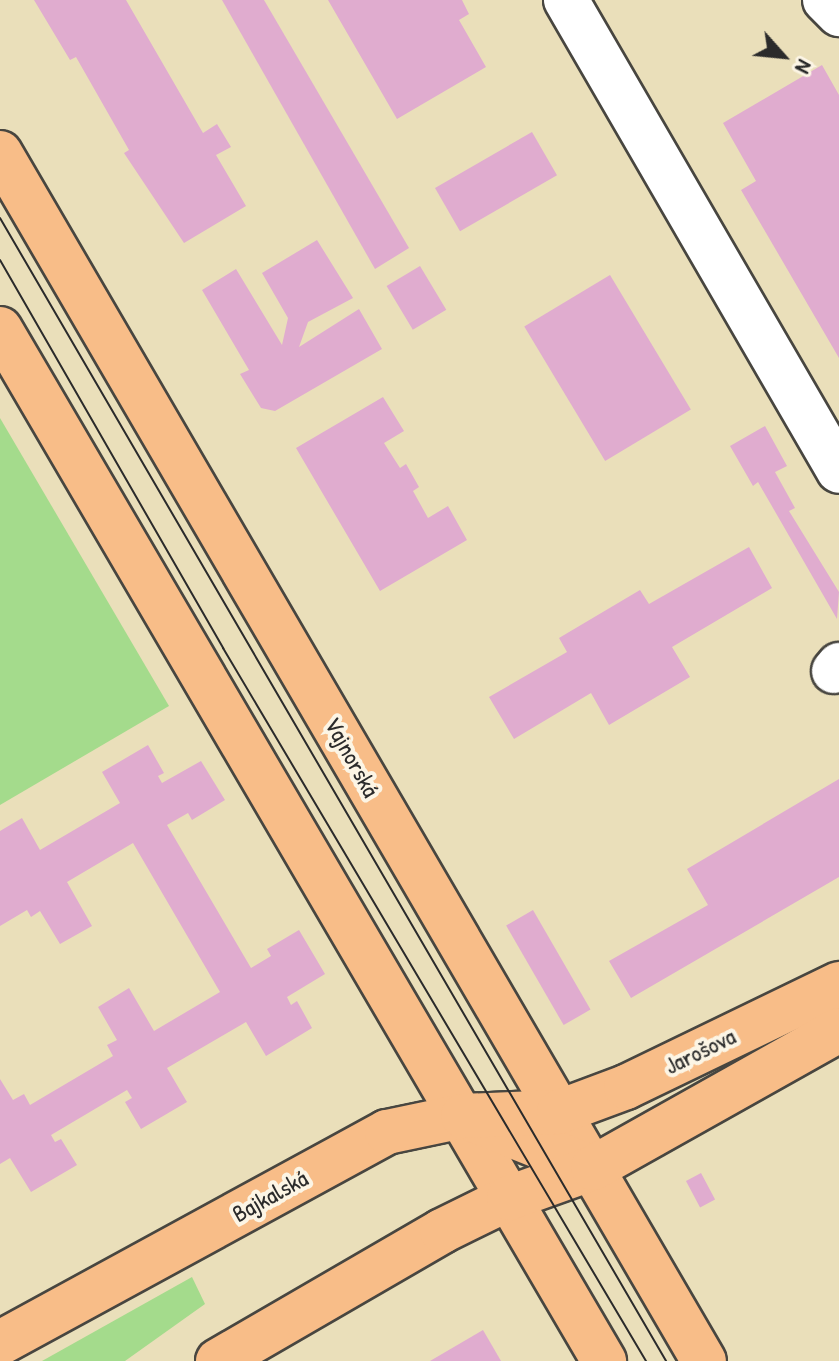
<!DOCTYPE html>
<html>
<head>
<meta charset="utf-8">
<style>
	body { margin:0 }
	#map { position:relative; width:839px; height:1361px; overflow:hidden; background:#eadfba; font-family:"Patrick Hand",sans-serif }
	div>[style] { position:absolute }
	.green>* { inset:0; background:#a4db8c }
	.building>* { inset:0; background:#e0accf; transform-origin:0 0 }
	.roads { filter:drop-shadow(2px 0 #484640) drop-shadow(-2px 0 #484640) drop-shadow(0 2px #484640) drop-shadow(0 -2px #484640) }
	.minor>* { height:44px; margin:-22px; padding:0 22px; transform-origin:22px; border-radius:22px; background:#fff }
	.major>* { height:44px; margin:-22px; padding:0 22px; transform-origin:22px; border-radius:22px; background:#f8bd88 }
	.tram>* { height:2px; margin:-1px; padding:0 1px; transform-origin:1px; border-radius:1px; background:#2b2b2b }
	span { translate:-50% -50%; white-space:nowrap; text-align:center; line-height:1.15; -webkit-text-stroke:8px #fcf5e5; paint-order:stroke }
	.street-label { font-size:24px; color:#2b2b2b }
	.north { position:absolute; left:743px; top:16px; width:80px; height:80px; -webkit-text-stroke:6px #fcf5e5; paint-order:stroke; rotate:117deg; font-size:22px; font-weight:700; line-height:32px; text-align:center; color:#2b2b2b }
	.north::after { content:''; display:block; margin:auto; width:28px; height:36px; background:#2b2b2b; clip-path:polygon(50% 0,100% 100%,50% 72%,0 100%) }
</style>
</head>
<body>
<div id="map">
	<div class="green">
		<i style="clip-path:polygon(0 418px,169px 706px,0 805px)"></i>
		<i style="clip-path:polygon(192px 1277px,205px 1304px,125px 1361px,42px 1361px)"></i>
	</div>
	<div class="building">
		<i style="clip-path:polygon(34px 0,126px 0,203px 133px,217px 124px,231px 147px,216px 155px,246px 206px,184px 243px,124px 153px,129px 150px,76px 57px,70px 60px)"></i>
		<i style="clip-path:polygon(222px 0,264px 0,409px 248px,375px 269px)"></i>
		<i style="clip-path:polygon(328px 0,462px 0,469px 14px,459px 20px,486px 67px,397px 119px)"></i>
		<i style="clip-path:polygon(822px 65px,839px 95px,839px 358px,741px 190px,756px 181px,723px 123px)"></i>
		<i style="left:532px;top:132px;width:50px;height:112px;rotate:60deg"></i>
		<i style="clip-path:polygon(317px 240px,353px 298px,308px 322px,299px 347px,359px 309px,382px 349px,275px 411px,261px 408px,240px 374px,249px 370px,202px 290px,236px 269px,282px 345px,288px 318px,262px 273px)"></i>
		<i style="left:420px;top:266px;width:51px;height:39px;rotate:59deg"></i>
		<i style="left:610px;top:275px;width:157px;height:100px;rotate:59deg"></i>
		<i style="clip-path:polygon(383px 397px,404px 431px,384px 443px,400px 468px,406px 464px,419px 487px,413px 491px,428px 518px,448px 506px,467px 540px,380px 591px,296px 448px)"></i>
		<i style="clip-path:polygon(765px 426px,787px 466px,775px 472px,795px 508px,789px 511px,839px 592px,837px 619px,758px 482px,753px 486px,730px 446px)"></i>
		<i style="clip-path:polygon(749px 547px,772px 588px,672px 647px,690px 677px,609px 725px,591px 693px,514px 739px,489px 697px,567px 652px,559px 638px,640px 590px,649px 604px)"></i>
		<i style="clip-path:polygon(148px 745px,164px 773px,158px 776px,162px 783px,201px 761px,225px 800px,192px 820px,188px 813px,167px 825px,251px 968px,271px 956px,267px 949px,299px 930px,325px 974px,287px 997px,291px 1005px,297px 1001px,312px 1028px,266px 1056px,246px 1022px,167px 1068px,187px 1102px,141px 1129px,125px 1102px,132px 1098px,127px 1090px,51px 1135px,55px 1142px,61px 1139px,77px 1165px,31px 1192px,10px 1158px,0 1164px,0 1079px,13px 1100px,24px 1094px,30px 1105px,113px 1056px,107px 1045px,117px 1040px,98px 1007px,129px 988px,154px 1031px,220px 992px,133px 843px,67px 882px,92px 926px,60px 944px,40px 911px,31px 917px,27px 910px,0 926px,0 831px,22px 818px,40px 850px,120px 803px,102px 772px)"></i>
		<i style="clip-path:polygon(839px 779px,839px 877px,631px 998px,609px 961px,708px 905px,687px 869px)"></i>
		<i style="left:533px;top:910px;width:115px;height:31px;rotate:60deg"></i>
		<i style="left:701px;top:1173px;width:30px;height:17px;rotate:62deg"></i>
		<i style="clip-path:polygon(483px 1330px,501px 1361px,430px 1361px)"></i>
	</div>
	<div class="roads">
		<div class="minor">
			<i style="left:566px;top:0;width:544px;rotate:59.9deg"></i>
			<i style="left:825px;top:0;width:20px;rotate:45deg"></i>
			<i style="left:834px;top:671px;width:8px;rotate:-50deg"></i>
		</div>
		<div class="major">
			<i style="left:0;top:153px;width:1398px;rotate:59.77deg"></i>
			<i style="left:0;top:329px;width:1196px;rotate:59.66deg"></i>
			<i style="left:473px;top:1120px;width:129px;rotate:21.8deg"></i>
			<i style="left:0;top:1343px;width:441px;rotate:-28.6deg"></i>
			<i style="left:387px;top:1132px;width:78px;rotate:-11.9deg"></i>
			<i style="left:463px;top:1116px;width:96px;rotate:-2.4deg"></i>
			<i style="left:559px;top:1112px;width:72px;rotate:-20.5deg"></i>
			<i style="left:626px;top:1087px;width:237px;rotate:-25.8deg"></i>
			<i style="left:218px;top:1361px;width:259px;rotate:-30.1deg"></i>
			<i style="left:442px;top:1231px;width:75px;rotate:-26.2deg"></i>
			<i style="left:509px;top:1198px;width:89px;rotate:-19.7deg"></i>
			<i style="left:593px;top:1168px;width:282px;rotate:-29.3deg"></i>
		</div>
	</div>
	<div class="tram">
		<i style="left:0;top:218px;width:1323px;rotate:59.77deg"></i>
		<i style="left:0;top:260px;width:448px;rotate:60.1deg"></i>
		<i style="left:223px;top:648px;width:829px;rotate:59.32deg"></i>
	</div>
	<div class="street-label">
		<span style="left:352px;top:757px;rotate:61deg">Vajnorská</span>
		<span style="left:700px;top:1051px;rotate:-26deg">Jarošova</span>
		<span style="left:270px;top:1196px;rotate:-29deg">Bajkalská</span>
	</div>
	<div class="north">N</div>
</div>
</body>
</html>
